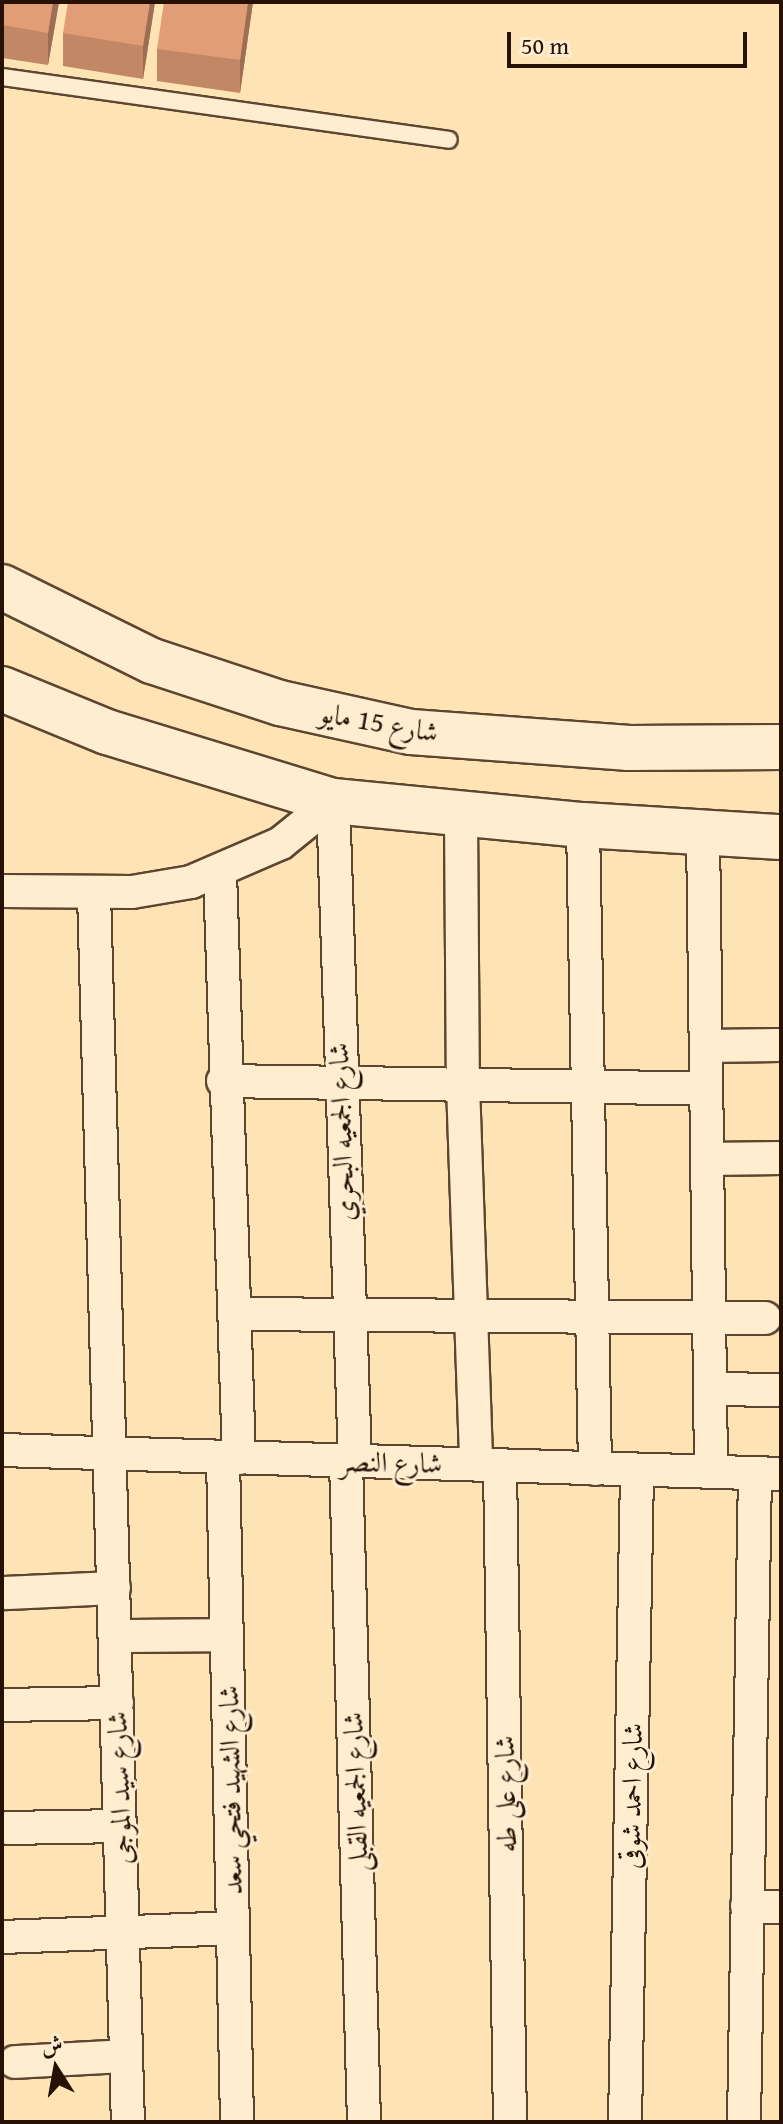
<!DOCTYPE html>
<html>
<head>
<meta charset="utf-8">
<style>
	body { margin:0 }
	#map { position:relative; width:783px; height:2124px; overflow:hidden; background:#fee3b5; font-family:"Gentium Book Plus",Amiri,serif }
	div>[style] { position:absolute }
	.roads { filter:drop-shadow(2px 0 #5d4631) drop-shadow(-2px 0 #5d4631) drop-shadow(0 2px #5d4631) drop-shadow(0 -2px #5d4631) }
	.service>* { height:16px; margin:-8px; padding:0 8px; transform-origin:8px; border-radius:8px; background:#feedcf }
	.minor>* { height:32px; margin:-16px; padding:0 16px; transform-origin:16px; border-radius:16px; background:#feedcf }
	.secondary>* { height:44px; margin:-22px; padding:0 22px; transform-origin:22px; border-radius:22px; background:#feedcf }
	.wall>* { inset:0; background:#c28765 }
	.shaded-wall>* { inset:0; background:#9e6e52 }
	.building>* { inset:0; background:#e19d75 }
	span { translate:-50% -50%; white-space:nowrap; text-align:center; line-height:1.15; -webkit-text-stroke:6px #feedcf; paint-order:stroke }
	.street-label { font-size:28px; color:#271105 }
	.frame { position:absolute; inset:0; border:4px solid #271105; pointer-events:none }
	.north { position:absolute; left:16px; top:2028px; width:80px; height:80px; -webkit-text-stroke:6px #feedcf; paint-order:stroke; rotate:349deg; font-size:22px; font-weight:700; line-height:32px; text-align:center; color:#271105 }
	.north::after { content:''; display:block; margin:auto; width:28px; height:36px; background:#271105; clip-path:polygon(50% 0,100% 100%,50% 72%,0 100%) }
	.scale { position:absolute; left:507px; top:32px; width:240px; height:36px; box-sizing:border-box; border:4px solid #271105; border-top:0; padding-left:10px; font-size:24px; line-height:28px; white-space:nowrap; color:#271105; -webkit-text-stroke:6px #feedcf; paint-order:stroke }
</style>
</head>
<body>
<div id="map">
	<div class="roads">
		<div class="service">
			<i style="left:2px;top:77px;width:451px;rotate:8deg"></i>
		</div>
		<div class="minor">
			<i style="left:333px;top:801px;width:661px;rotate:88.09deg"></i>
			<i style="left:461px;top:815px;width:270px;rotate:89.6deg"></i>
			<i style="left:463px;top:1085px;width:379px;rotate:88deg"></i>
			<i style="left:583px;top:825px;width:644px;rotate:88.93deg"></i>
			<i style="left:703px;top:831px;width:641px;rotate:89.28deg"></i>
			<i style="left:220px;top:873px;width:585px;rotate:88.14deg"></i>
			<i style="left:2px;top:891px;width:130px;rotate:0.4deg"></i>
			<i style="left:132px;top:892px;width:60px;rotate:-9.6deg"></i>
			<i style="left:191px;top:882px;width:98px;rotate:-23.4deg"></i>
			<i style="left:281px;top:843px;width:67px;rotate:-38.9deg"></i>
			<i style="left:94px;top:893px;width:1229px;rotate:88.42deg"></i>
			<i style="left:706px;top:1046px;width:73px;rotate:-0.8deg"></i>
			<i style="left:223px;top:1081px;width:483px;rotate:0.9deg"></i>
			<i style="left:707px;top:1159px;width:74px;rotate:-0.8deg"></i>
			<i style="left:234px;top:1314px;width:531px;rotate:0.43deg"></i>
			<i style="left:710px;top:1389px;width:71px;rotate:0.8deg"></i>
			<i style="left:2px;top:1450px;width:779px;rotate:1.76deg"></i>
			<i style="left:223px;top:1458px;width:664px;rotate:88.79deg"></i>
			<i style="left:346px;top:1461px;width:661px;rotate:88.44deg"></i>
			<i style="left:500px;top:1466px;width:656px;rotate:89.13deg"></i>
			<i style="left:6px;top:1593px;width:108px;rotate:-2.7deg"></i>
			<i style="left:115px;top:1636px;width:111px;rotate:-0.5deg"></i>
			<i style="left:2px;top:1705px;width:115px;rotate:-1deg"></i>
			<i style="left:7px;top:1828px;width:113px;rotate:-1deg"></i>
			<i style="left:747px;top:1906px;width:34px;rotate:2deg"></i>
			<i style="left:2px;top:1937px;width:231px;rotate:-2.2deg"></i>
			<i style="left:15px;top:2062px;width:111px;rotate:-3.1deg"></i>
			<i style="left:625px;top:2122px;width:651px;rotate:-88.94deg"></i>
			<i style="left:744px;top:2122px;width:649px;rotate:-89.03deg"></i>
		</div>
		<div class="secondary">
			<i style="left:2px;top:587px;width:167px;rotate:26.3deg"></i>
			<i style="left:152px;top:661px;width:135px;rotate:18.2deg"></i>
			<i style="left:280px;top:703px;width:134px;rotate:12.5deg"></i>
			<i style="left:411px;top:732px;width:219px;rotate:4.2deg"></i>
			<i style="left:629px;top:748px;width:152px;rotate:-0.4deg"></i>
			<i style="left:2px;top:689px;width:113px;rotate:22.3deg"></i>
			<i style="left:107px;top:732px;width:236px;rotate:17deg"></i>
			<i style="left:333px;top:801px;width:251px;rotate:5.5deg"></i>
			<i style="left:583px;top:825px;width:198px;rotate:3.5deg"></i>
		</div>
	</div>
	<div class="wall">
		<i style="clip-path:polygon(2px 2px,59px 2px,48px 65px,2px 58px)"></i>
		<i style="clip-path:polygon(155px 2px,143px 79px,63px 66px,63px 33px)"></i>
		<i style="clip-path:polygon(253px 2px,240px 93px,157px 81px,157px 49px)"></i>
	</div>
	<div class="shaded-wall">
		<i style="clip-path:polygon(53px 2px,59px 2px,48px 65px,48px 33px)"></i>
		<i style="clip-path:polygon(150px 2px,155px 2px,143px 79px,143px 46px)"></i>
		<i style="clip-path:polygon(248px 2px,253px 2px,240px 93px,240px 60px)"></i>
	</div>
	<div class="building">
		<i style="clip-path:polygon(2px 2px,53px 2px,48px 33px,2px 25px)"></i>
		<i style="clip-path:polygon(68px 2px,150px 2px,143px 46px,63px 33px)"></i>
		<i style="clip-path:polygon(164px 2px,248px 2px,240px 60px,157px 49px)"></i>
	</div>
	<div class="street-label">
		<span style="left:379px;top:722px;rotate:10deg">شارع 15 مايو</span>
		<span style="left:341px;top:1132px;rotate:-92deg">شارع الجمعيه البحري</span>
		<span style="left:391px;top:1462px;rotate:1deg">شارع النصر</span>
		<span style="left:119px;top:1788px;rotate:-92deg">شارع سيد الموجى</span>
		<span style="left:230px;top:1790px;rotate:-91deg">شارع الشهيد فتحي سعد</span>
		<span style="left:355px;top:1792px;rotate:-92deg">شارع الجمعيه القبلى</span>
		<span style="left:505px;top:1794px;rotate:-91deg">شارع على طه</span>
		<span style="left:631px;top:1796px;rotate:-89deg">شارع احمد شوقى</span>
	</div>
	<div class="frame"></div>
	<div class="north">ش</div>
	<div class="scale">50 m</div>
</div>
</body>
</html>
